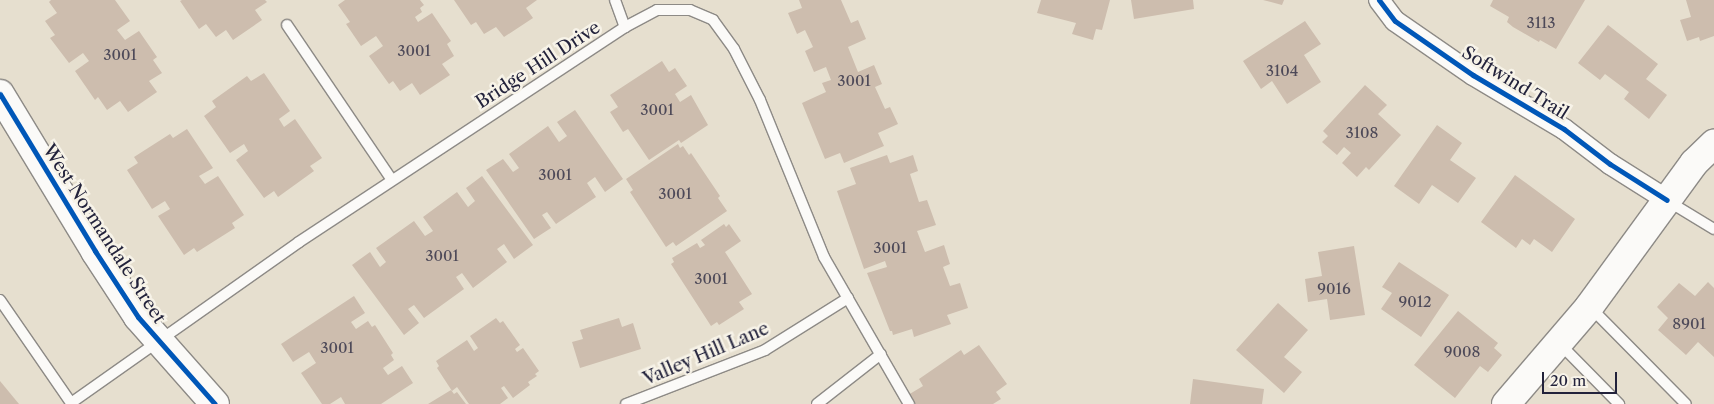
<!DOCTYPE html>
<html>
<head>
<meta charset="utf-8">
<style>
	body { margin:0 }
	#map { position:relative; width:1714px; height:404px; overflow:hidden; background:#e6dfcf; font-family:"Libre Caslon Text",serif }
	div>[style] { position:absolute }
	.building>* { inset:0; background:#cdbdae }
	.roads { filter:drop-shadow(1px 0 #8d8a86) drop-shadow(-1px 0 #8d8a86) drop-shadow(0 1px #8d8a86) drop-shadow(0 -1px #8d8a86) }
	.lane>* { height:10px; margin:-5px; padding:0 5px; transform-origin:5px; border-radius:5px; background:#fbfaf8 }
	.street>* { height:20px; margin:-10px; padding:0 10px; transform-origin:10px; border-radius:10px; background:#fbfaf8 }
	.secondary>* { height:28px; margin:-14px; padding:0 14px; transform-origin:14px; border-radius:14px; background:#fbfaf8 }
	.cycleway>* { height:5px; margin:-2.5px; padding:0 2.5px; transform-origin:2.5px; border-radius:2.5px; background:#0057b8 }
	span { translate:-50% -50%; white-space:nowrap; text-align:center; line-height:1.15; -webkit-text-stroke:5px #f7f3e8; paint-order:stroke }
	.number-label { font-size:15px; color:#4d4958 }
	.number-label span { -webkit-text-stroke-width:0 }
	.street-label { font-size:18px; color:#22223b }
	.scale { position:absolute; left:1542px; top:372px; width:75px; height:22px; box-sizing:border-box; border:2px solid #22223b; border-top:0; padding-left:6px; font-size:15px; line-height:18px; white-space:nowrap; color:#22223b; -webkit-text-stroke:4px #f7f3e8; paint-order:stroke }
</style>
</head>
<body>
<div id="map">
	<div class="building">
		<i style="clip-path:polygon(51px 0,115px 0,130px 21px,117px 30px,125px 40px,139px 31px,157px 57px,153px 60px,162px 73px,149px 81px,157px 92px,128px 112px,120px 101px,107px 110px,98px 97px,95px 100px,75px 71px,89px 61px,83px 53px,69px 63px,50px 38px,55px 35px,45px 21px,57px 13px,49px 2px)"></i>
		<i style="clip-path:polygon(182px 0,265px 0,267px 2px,255px 10px,262px 20px,233px 40px,226px 30px,216px 37px,206px 24px,199px 29px,180px 1px)"></i>
		<i style="clip-path:polygon(345px 0,420px 0,424px 5px,420px 8px,422px 12px,415px 17px,418px 22px,432px 13px,451px 41px,447px 44px,454px 56px,442px 64px,450px 75px,420px 95px,412px 83px,400px 91px,393px 81px,389px 84px,369px 56px,383px 46px,376px 36px,361px 46px,346px 24px,350px 22px,338px 5px)"></i>
		<i style="clip-path:polygon(454px 0,537px 0,526px 8px,533px 18px,504px 37px,496px 27px,484px 34px,476px 22px,471px 25px)"></i>
		<i style="clip-path:polygon(799px 0,841px 0,851px 23px,858px 20px,866px 39px,848px 47px,858px 72px,874px 65px,882px 84px,875px 87px,885px 109px,890px 107px,898px 124px,878px 133px,884px 146px,844px 163px,840px 153px,825px 159px,802px 103px,826px 92px,822px 83px,831px 80px,826px 67px,814px 72px,805px 51px,813px 47px,805px 30px,797px 34px,788px 13px,802px 8px)"></i>
		<i style="clip-path:polygon(1041px 0,1110px 0,1102px 30px,1096px 29px,1093px 40px,1072px 34px,1076px 23px,1037px 13px)"></i>
		<i style="clip-path:polygon(1131px 0,1193px 0,1194px 9px,1134px 19px)"></i>
		<i style="clip-path:polygon(1263px 0,1284px 0,1282px 5px)"></i>
		<i style="clip-path:polygon(1493px 0,1585px 0,1556px 49px,1540px 40px,1539px 42px,1513px 27px,1507px 22px,1509px 17px,1490px 6px)"></i>
		<i style="clip-path:polygon(1686px 0,1714px 0,1714px 36px,1700px 41px,1699px 37px,1687px 41px,1680px 20px,1691px 17px)"></i>
		<i style="clip-path:polygon(1305px 21px,1321px 44px,1304px 55px,1321px 82px,1287px 104px,1272px 81px,1261px 89px,1243px 61px)"></i>
		<i style="clip-path:polygon(1608px 25px,1658px 64px,1646px 79px,1667px 95px,1649px 119px,1624px 99px,1629px 92px,1605px 74px,1600px 80px,1578px 63px)"></i>
		<i style="clip-path:polygon(662px 61px,669px 72px,675px 68px,687px 86px,675px 94px,680px 102px,691px 95px,708px 125px,681px 143px,679px 140px,649px 160px,628px 129px,623px 132px,610px 112px,618px 107px,610px 95px)"></i>
		<i style="clip-path:polygon(264px 73px,290px 111px,279px 119px,284px 127px,295px 119px,322px 158px,310px 166px,314px 171px,278px 197px,274px 191px,264px 198px,236px 160px,248px 151px,244px 144px,230px 153px,204px 116px,216px 107px,212px 101px,247px 76px,251px 81px)"></i>
		<i style="clip-path:polygon(1365px 85px,1387px 105px,1378px 114px,1401px 135px,1369px 170px,1366px 167px,1357px 177px,1342px 163px,1351px 153px,1344px 147px,1337px 155px,1322px 142px,1328px 136px,1323px 131px)"></i>
		<i style="clip-path:polygon(575px 110px,623px 179px,605px 192px,595px 177px,587px 183px,596px 197px,556px 224px,547px 212px,542px 215px,551px 228px,534px 239px,486px 170px,503px 159px,513px 172px,519px 168px,509px 154px,548px 126px,559px 142px,567px 136px,557px 122px)"></i>
		<i style="clip-path:polygon(1437px 125px,1462px 143px,1450px 160px,1476px 178px,1458px 203px,1432px 185px,1419px 204px,1394px 186px)"></i>
		<i style="clip-path:polygon(187px 129px,213px 168px,199px 176px,205px 184px,218px 176px,244px 215px,232px 223px,235px 228px,197px 252px,194px 248px,184px 255px,158px 216px,170px 209px,165px 201px,152px 209px,127px 170px,138px 163px,134px 157px,170px 134px,173px 138px)"></i>
		<i style="clip-path:polygon(678px 144px,680px 148px,683px 146px,689px 155px,691px 153px,720px 196px,718px 198px,727px 211px,676px 246px,673px 242px,666px 247px,630px 192px,633px 190px,626px 179px)"></i>
		<i style="clip-path:polygon(887px 155px,890px 163px,913px 155px,918px 171px,910px 174px,919px 202px,927px 200px,936px 225px,917px 231px,925px 252px,944px 245px,950px 264px,943px 267px,950px 286px,960px 283px,968px 308px,947px 315px,951px 324px,914px 337px,912px 329px,893px 335px,892px 331px,890px 331px,867px 273px,887px 267px,885px 261px,864px 269px,837px 191px,856px 184px,850px 168px)"></i>
		<i style="clip-path:polygon(1515px 175px,1575px 219px,1552px 252px,1534px 239px,1530px 245px,1522px 239px,1516px 248px,1481px 222px)"></i>
		<i style="clip-path:polygon(482px 176px,533px 245px,514px 259px,504px 244px,497px 249px,507px 262px,473px 288px,462px 273px,456px 277px,464px 289px,424px 318px,414px 305px,408px 309px,419px 323px,404px 335px,352px 265px,370px 252px,380px 267px,386px 262px,376px 248px,414px 221px,425px 236px,433px 231px,423px 217px,457px 192px,468px 207px,475px 201px,466px 188px)"></i>
		<i style="clip-path:polygon(724px 224px,726px 227px,729px 224px,741px 241px,725px 252px,752px 294px,739px 302px,744px 309px,719px 325px,717px 322px,711px 326px,671px 264px,674px 262px,672px 258px,697px 243px,700px 248px,705px 245px,701px 240px)"></i>
		<i style="clip-path:polygon(1354px 246px,1365px 315px,1330px 320px,1327px 299px,1308px 302px,1305px 279px,1322px 276px,1318px 252px)"></i>
		<i style="clip-path:polygon(1399px 262px,1449px 295px,1421px 337px,1381px 309px,1392px 293px,1382px 287px)"></i>
		<i style="clip-path:polygon(1708px 282px,1714px 288px,1714px 357px,1698px 342px,1686px 355px,1658px 330px,1668px 318px,1657px 307px,1679px 283px,1695px 296px)"></i>
		<i style="clip-path:polygon(354px 296px,365px 313px,351px 322px,356px 329px,368px 321px,372px 327px,375px 325px,393px 353px,391px 355px,394px 360px,383px 368px,388px 375px,402px 366px,413px 383px,381px 404px,345px 404px,341px 397px,330px 404px,322px 404px,301px 373px,316px 363px,309px 352px,293px 362px,281px 344px)"></i>
		<i style="clip-path:polygon(1278px 303px,1308px 330px,1284px 357px,1302px 372px,1284px 393px,1236px 350px)"></i>
		<i style="clip-path:polygon(1458px 311px,1498px 343px,1494px 348px,1502px 355px,1488px 372px,1480px 366px,1455px 398px,1414px 365px)"></i>
		<i style="clip-path:polygon(496px 318px,500px 323px,503px 321px,520px 345px,515px 349px,517px 352px,523px 348px,539px 371px,535px 374px,537px 376px,528px 382px,530px 385px,513px 398px,504px 386px,501px 388px,508px 398px,500px 404px,469px 404px,457px 387px,452px 391px,437px 368px,439px 366px,436px 361px,467px 340px,474px 351px,478px 348px,470px 336px)"></i>
		<i style="clip-path:polygon(619px 318px,622px 327px,633px 323px,641px 349px,580px 368px,572px 342px,583px 339px,580px 330px)"></i>
		<i style="clip-path:polygon(979px 345px,1007px 384px,996px 392px,1001px 399px,993px 404px,914px 404px,908px 395px,923px 386px,919px 379px,961px 350px,964px 355px)"></i>
		<i style="clip-path:polygon(1193px 379px,1264px 389px,1262px 404px,1190px 404px)"></i>
		<i style="clip-path:polygon(0 381px,19px 404px,0 404px)"></i>
		<i style="clip-path:polygon(451px 390px,454px 394px,457px 392px,466px 404px,428px 404px)"></i>
	</div>
	<div class="roads">
		<div class="lane">
			<i style="left:615px;top:0;width:29px;rotate:70deg"></i>
			<i style="left:287px;top:25px;width:187px;rotate:55.9deg"></i>
			<i style="left:1668px;top:201px;width:54px;rotate:31.3deg"></i>
			<i style="left:0;top:300px;width:125px;rotate:55.4deg"></i>
			<i style="left:71px;top:403px;width:279px;rotate:-35.2deg"></i>
			<i style="left:299px;top:242px;width:391px;rotate:-33.4deg"></i>
			<i style="left:625px;top:27px;width:36px;rotate:-28deg"></i>
			<i style="left:657px;top:10px;width:33px"></i>
			<i style="left:690px;top:10px;width:25px;rotate:23deg"></i>
			<i style="left:713px;top:20px;width:36px;rotate:54deg"></i>
			<i style="left:734px;top:49px;width:57px;rotate:63deg"></i>
			<i style="left:760px;top:100px;width:170px;rotate:67.8deg"></i>
			<i style="left:824px;top:257px;width:170px;rotate:60deg"></i>
			<i style="left:1590px;top:307px;width:136px;rotate:45.3deg"></i>
			<i style="left:1559px;top:343px;width:86px;rotate:45.5deg"></i>
			<i style="left:626px;top:404px;width:149px;rotate:-21.2deg"></i>
			<i style="left:765px;top:350px;width:98px;rotate:-32.1deg"></i>
			<i style="left:817px;top:404px;width:81px;rotate:-38deg"></i>
		</div>
		<div class="street">
			<i style="left:1379px;top:0;width:26px;rotate:53deg"></i>
			<i style="left:1395px;top:21px;width:95px;rotate:34.7deg"></i>
			<i style="left:1473px;top:75px;width:106px;rotate:30.7deg"></i>
			<i style="left:1564px;top:129px;width:58px;rotate:37.3deg"></i>
			<i style="left:1610px;top:164px;width:67px;rotate:32.3deg"></i>
		</div>
		<div class="secondary">
			<i style="left:0;top:94px;width:184px;rotate:58.8deg"></i>
			<i style="left:95px;top:251px;width:79px;rotate:56.9deg"></i>
			<i style="left:138px;top:317px;width:116px;rotate:48.5deg"></i>
			<i style="left:1506px;top:404px;width:128px;rotate:-49.4deg"></i>
			<i style="left:1589px;top:307px;width:178px;rotate:-53.9deg"></i>
			<i style="left:1694px;top:163px;width:28px;rotate:-44deg"></i>
		</div>
	</div>
	<div class="cycleway">
		<i style="left:1379px;top:0;width:26px;rotate:53deg"></i>
		<i style="left:1395px;top:21px;width:95px;rotate:34.7deg"></i>
		<i style="left:1473px;top:75px;width:106px;rotate:30.7deg"></i>
		<i style="left:1564px;top:129px;width:58px;rotate:37.3deg"></i>
		<i style="left:1610px;top:164px;width:67px;rotate:32.3deg"></i>
		<i style="left:0;top:94px;width:184px;rotate:58.8deg"></i>
		<i style="left:95px;top:251px;width:79px;rotate:56.9deg"></i>
		<i style="left:138px;top:317px;width:116px;rotate:48.5deg"></i>
	</div>
	<div class="number-label">
		<span style="left:1541px;top:23px">3113</span>
		<span style="left:414px;top:51px">3001</span>
		<span style="left:120px;top:55px">3001</span>
		<span style="left:1282px;top:71px">3104</span>
		<span style="left:854px;top:81px">3001</span>
		<span style="left:657px;top:110px">3001</span>
		<span style="left:1362px;top:133px">3108</span>
		<span style="left:555px;top:175px">3001</span>
		<span style="left:675px;top:194px">3001</span>
		<span style="left:890px;top:248px">3001</span>
		<span style="left:442px;top:256px">3001</span>
		<span style="left:711px;top:279px">3001</span>
		<span style="left:1334px;top:289px">9016</span>
		<span style="left:1415px;top:302px">9012</span>
		<span style="left:1689px;top:324px">8901</span>
		<span style="left:337px;top:348px">3001</span>
		<span style="left:1462px;top:352px">9008</span>
	</div>
	<div class="street-label">
		<span style="left:538px;top:65px;rotate:-33deg">Bridge Hill Drive</span>
		<span style="left:1515px;top:83px;rotate:32deg">Softwind Trail</span>
		<span style="left:104px;top:234px;rotate:57deg">West Normandale Street</span>
		<span style="left:706px;top:354px;rotate:-23deg">Valley Hill Lane</span>
	</div>
	<div class="scale">20 m</div>
</div>
</body>
</html>
